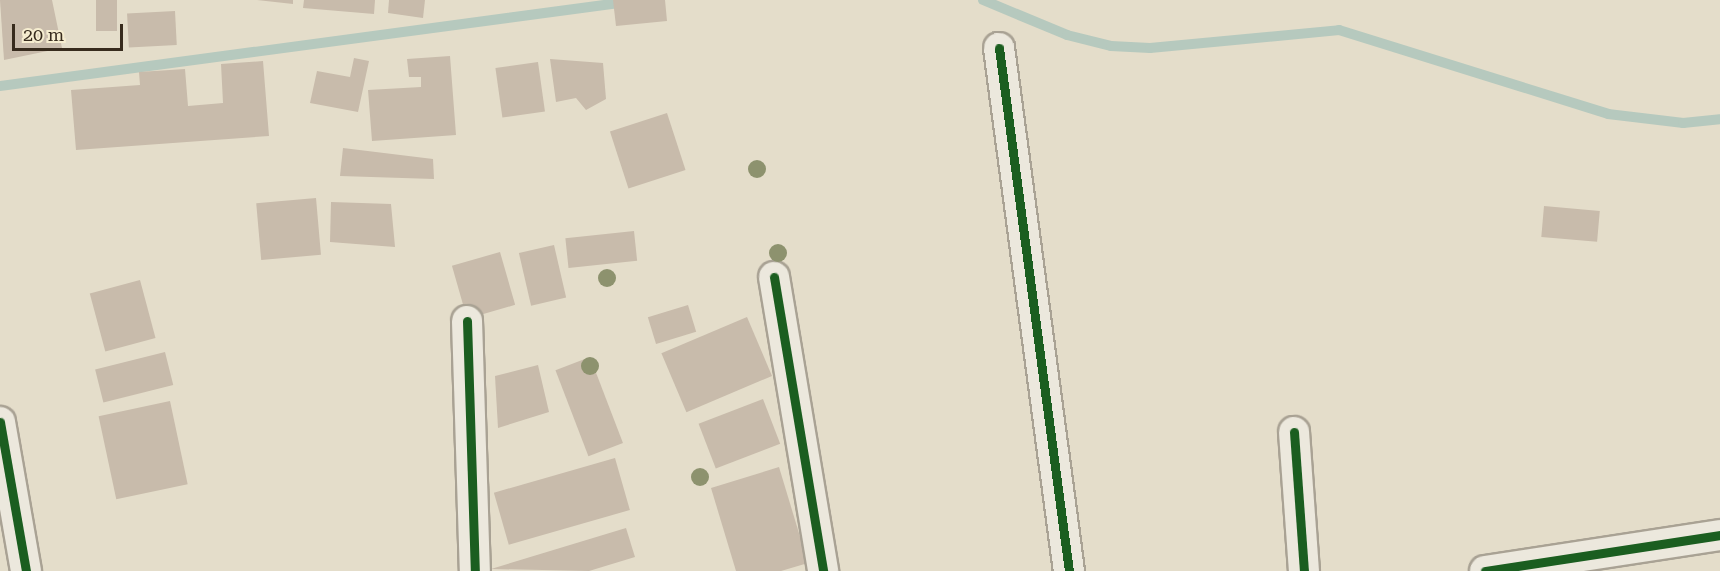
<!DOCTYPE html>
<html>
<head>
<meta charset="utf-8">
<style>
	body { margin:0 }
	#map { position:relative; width:1720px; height:571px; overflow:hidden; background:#e4ddca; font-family:"Roboto Serif",serif }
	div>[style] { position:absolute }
	.stream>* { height:10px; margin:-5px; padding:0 5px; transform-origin:5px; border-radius:5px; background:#b6c9be }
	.building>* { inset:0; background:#c8bbab; transform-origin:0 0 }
	.roads { filter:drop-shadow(2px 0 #a9a294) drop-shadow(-2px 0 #a9a294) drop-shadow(0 2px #a9a294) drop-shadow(0 -2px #a9a294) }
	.minor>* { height:30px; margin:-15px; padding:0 15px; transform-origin:15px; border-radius:15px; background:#ece8dd }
	.cycleway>* { height:9px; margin:-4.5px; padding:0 4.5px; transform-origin:4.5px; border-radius:4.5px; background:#1b5e20 }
	.trees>* { width:18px; height:18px; margin:-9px; border-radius:50%; background:#8d926e }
	span { translate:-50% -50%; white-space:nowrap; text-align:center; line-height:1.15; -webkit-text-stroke:4.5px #f6edd0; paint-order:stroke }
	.scale { position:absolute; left:12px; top:24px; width:111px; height:27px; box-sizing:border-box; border:3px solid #372b1d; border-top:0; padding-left:8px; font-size:18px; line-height:21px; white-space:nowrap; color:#372b1d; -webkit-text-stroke:4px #f6edd0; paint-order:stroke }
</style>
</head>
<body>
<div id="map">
	<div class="stream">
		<i style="left:983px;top:0;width:91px;rotate:22.6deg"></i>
		<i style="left:1067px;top:35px;width:45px;rotate:14deg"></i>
		<i style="left:1111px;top:46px;width:39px;rotate:3deg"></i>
		<i style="left:1150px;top:48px;width:190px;rotate:-5.4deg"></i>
		<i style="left:1339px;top:30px;width:282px;rotate:17.3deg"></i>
		<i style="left:1608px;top:114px;width:76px;rotate:6.8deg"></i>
		<i style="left:1683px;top:123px;width:37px;rotate:-6deg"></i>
		<i style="left:0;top:86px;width:647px;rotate:-7.64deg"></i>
	</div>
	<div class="building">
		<i style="clip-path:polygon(0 0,52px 0,62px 48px,4px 60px)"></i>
		<i style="left:96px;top:0;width:21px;height:31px"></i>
		<i style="clip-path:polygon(257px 0,293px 0,293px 4px)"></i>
		<i style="clip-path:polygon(304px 0,375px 0,374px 14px,303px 8px)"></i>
		<i style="clip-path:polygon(389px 0,425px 0,423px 18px,388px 13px)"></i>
		<i style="clip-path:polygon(613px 0,665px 0,667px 21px,616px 26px)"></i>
		<i style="left:175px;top:11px;width:34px;height:48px;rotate:87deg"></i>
		<i style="clip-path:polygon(450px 56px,456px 135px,372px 141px,368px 90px,421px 87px,421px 77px,409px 77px,407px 59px)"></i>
		<i style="clip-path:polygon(354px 58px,369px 61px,358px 112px,310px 103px,317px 71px,350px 77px)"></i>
		<i style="clip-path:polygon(550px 59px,603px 63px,606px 99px,586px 110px,576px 98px,556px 102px)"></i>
		<i style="clip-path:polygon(263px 61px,269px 136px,76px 150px,71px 90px,140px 85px,139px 72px,185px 69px,188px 106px,223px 103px,221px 64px)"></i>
		<i style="left:538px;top:62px;width:50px;height:43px;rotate:82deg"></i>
		<i style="left:667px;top:113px;width:60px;height:60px;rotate:72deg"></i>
		<i style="clip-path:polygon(343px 148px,433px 159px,434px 179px,340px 176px)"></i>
		<i style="left:316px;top:198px;width:57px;height:60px;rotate:85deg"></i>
		<i style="clip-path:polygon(331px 202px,391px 204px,395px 247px,330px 242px)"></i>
		<i style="left:1544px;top:206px;width:56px;height:31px;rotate:5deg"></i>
		<i style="left:634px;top:231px;width:30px;height:69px;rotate:84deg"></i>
		<i style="left:554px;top:245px;width:54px;height:36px;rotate:77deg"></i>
		<i style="left:500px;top:252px;width:55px;height:50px;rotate:74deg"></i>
		<i style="left:140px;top:280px;width:60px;height:52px;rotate:75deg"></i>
		<i style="left:688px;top:305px;width:28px;height:42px;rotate:73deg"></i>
		<i style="left:747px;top:317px;width:64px;height:93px;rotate:67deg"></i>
		<i style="left:165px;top:352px;width:34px;height:72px;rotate:76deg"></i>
		<i style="left:590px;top:357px;width:92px;height:37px;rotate:69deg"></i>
		<i style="clip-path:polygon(538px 365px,549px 412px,498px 428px,495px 376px)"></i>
		<i style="left:763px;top:399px;width:48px;height:69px;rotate:69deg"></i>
		<i style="left:170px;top:401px;width:85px;height:73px;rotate:78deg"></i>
		<i style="left:615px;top:458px;width:54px;height:126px;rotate:74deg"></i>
		<i style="clip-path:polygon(779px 467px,808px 563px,781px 571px,736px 571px,711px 488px)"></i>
		<i style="clip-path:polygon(626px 528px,635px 557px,589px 571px,491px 569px)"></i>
	</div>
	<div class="roads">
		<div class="minor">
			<i style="left:999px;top:48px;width:528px;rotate:82.38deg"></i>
			<i style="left:774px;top:277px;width:298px;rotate:80.5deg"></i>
			<i style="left:467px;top:321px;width:250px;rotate:88.2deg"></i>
			<i style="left:0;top:422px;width:151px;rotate:80.1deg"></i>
			<i style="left:1294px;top:432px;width:139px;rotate:85.9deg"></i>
			<i style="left:1485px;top:571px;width:238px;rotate:-8.7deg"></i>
		</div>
	</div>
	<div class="cycleway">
		<i style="left:999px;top:48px;width:528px;rotate:82.38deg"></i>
		<i style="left:774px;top:277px;width:298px;rotate:80.5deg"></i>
		<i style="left:467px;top:321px;width:250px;rotate:88.2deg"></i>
		<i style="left:0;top:422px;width:151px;rotate:80.1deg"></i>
		<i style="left:1294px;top:432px;width:139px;rotate:85.9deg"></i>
		<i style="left:1485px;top:571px;width:238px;rotate:-8.7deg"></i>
	</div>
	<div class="trees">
		<i style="left:757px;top:169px"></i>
		<i style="left:778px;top:253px"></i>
		<i style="left:607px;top:278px"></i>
		<i style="left:590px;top:366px"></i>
		<i style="left:700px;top:477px"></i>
	</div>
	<div class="scale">20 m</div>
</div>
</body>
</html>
